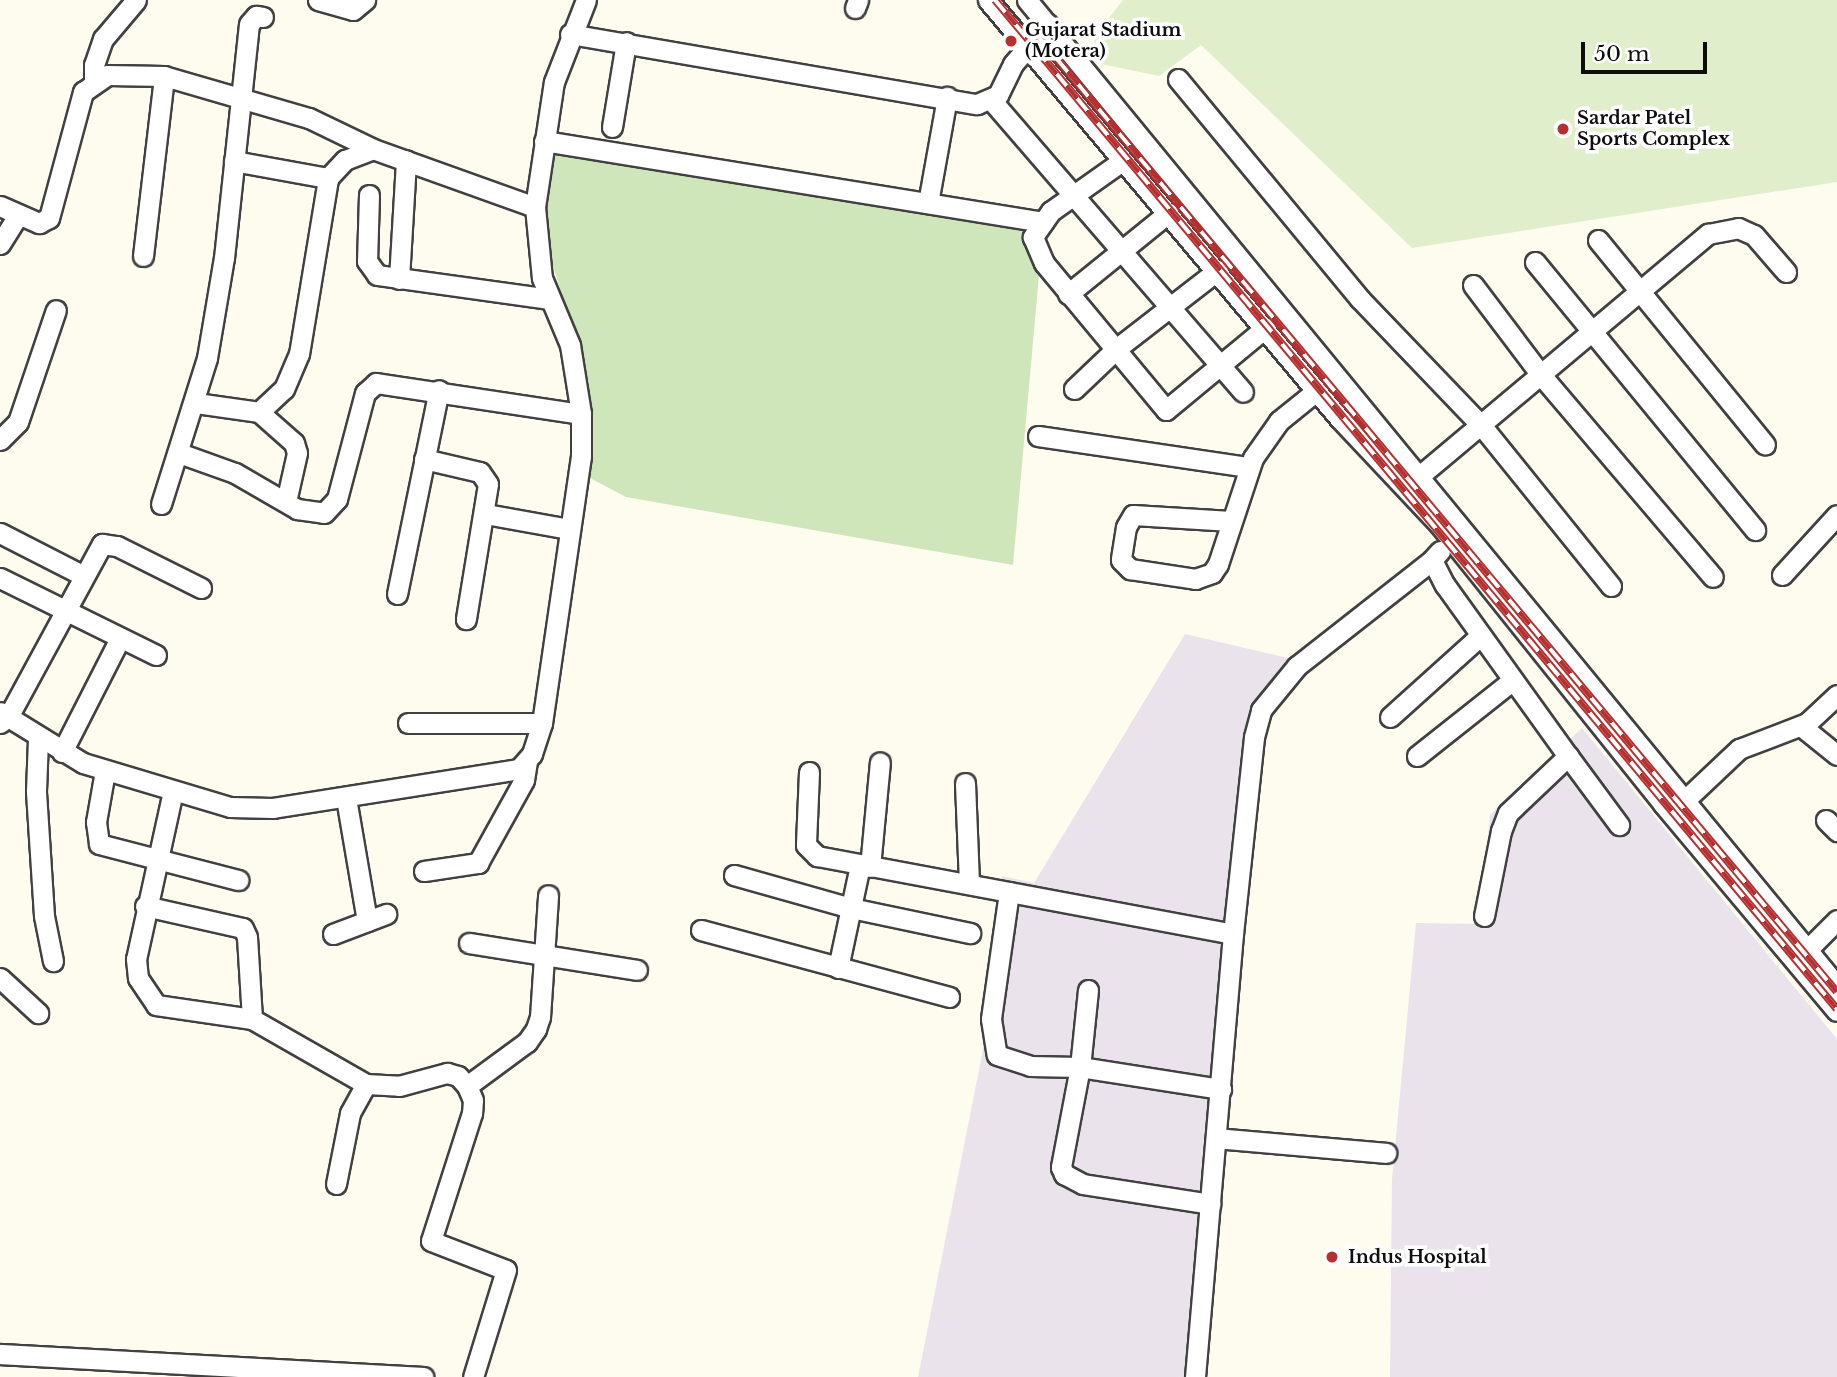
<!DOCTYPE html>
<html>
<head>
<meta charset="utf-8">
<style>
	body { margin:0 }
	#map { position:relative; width:1837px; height:1377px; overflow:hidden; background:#fefcef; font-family:"Libre Baskerville",serif }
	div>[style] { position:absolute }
	.industrial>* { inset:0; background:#ebe3ec }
	.green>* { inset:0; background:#cfe6bb }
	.pitch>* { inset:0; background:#e0eecc }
	.roads { filter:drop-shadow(2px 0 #414141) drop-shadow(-2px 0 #414141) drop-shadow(0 2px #414141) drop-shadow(0 -2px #414141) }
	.minor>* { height:19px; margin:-9.5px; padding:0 9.5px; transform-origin:9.5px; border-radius:9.5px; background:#fff }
	.rail>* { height:8px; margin-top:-4px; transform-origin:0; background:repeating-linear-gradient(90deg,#fff 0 16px,#b5302f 0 32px); box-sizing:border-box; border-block:2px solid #b5302f }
	.dots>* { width:19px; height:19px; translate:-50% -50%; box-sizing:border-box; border:4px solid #fff; border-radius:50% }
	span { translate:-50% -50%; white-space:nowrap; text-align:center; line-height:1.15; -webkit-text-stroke:7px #fff; paint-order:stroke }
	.poi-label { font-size:18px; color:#0e0e0e; font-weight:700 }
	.left { translate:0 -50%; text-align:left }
	.scale { position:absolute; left:1581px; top:42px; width:126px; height:32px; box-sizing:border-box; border:4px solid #0e0e0e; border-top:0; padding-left:9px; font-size:21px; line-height:24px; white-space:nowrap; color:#0e0e0e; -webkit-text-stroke:5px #fff; paint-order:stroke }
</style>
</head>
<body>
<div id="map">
	<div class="industrial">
		<i style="clip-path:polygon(1185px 634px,1297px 660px,1268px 689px,1188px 1377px,918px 1377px,982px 1055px,1002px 876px,1034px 883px)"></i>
		<i style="clip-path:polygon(1582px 728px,1837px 1039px,1837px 1377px,1390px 1377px,1392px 1179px,1416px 923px,1479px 924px,1490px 815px)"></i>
	</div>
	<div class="green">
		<i style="clip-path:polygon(554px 145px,1033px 215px,1040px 264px,1013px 565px,626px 497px,588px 477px,589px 383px,542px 230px)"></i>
	</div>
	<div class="pitch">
		<i style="clip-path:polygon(1123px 0,1837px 0,1837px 182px,1412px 248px,1201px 45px,1159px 76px,1101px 64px,1095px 55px,1094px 37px)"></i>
	</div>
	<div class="roads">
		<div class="minor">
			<i style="left:318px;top:0;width:36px;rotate:16deg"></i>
			<i style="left:353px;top:10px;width:16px;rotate:-40deg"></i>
			<i style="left:988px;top:0;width:547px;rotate:49.97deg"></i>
			<i style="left:1340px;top:419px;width:144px;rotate:46.7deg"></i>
			<i style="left:1439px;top:524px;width:359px;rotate:51.3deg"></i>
			<i style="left:1663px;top:804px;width:270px;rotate:50deg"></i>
			<i style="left:1027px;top:0;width:1276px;rotate:50.6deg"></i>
			<i style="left:855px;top:8px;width:9px;rotate:-69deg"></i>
			<i style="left:570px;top:34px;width:413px;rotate:9.8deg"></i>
			<i style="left:977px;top:104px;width:23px;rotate:-23deg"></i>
			<i style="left:998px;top:95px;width:34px;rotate:-64deg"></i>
			<i style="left:1013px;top:64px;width:53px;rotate:-48.8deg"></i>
			<i style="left:1178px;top:79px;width:286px;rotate:50.4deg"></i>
			<i style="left:1360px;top:299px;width:175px;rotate:46.2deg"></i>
			<i style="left:1481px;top:425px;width:207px;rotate:51.1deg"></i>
			<i style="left:94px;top:81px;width:16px;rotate:-90deg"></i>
			<i style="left:94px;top:65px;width:28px;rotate:-71deg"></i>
			<i style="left:103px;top:39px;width:51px;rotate:-49.8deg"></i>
			<i style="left:992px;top:101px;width:384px;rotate:49.2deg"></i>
			<i style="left:612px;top:127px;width:86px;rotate:-80.6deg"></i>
			<i style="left:544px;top:141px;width:506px;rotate:9.22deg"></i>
			<i style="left:234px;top:161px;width:96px;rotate:10.3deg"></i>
			<i style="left:1122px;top:161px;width:87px;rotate:144.8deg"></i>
			<i style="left:1051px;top:211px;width:32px;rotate:125deg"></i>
			<i style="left:1033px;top:237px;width:28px;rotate:67deg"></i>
			<i style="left:1044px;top:263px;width:191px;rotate:50.3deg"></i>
			<i style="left:1166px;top:410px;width:129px;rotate:-39.6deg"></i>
			<i style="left:369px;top:195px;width:66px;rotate:91.7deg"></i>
			<i style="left:367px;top:261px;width:17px;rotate:54deg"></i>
			<i style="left:377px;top:275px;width:174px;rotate:7.9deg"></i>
			<i style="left:928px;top:203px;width:108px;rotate:-79.8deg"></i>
			<i style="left:0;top:206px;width:43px;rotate:23.6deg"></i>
			<i style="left:39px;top:223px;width:11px;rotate:-27deg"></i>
			<i style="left:49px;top:218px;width:131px;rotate:-74.9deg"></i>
			<i style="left:83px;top:92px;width:29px;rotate:-35deg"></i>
			<i style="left:107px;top:75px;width:57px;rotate:1deg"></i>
			<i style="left:164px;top:76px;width:151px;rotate:16.2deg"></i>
			<i style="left:309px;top:118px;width:71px;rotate:25.8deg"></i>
			<i style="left:373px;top:149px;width:172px;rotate:19.7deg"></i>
			<i style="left:535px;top:207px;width:71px;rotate:84.4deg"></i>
			<i style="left:542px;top:278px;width:73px;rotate:67.3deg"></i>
			<i style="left:570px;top:345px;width:70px;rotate:80.9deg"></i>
			<i style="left:581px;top:414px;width:42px;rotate:90deg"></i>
			<i style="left:581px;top:456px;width:270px;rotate:98.3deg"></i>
			<i style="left:542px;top:723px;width:33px;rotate:108deg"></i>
			<i style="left:532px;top:754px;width:20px;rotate:131deg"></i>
			<i style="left:519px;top:769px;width:249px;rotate:171deg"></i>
			<i style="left:273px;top:808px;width:43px;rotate:-178.7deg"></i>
			<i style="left:230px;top:807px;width:153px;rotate:-163.3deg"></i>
			<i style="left:83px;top:763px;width:97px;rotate:-148.4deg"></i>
			<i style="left:535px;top:207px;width:126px;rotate:-81.4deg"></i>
			<i style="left:554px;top:82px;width:88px;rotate:-68.7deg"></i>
			<i style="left:1598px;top:240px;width:264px;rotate:50.8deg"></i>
			<i style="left:0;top:244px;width:34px;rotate:-58deg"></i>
			<i style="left:143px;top:256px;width:181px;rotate:-83.3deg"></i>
			<i style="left:1535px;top:262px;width:347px;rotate:50.6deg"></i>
			<i style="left:399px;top:279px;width:119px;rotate:-86.6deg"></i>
			<i style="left:1473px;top:285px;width:113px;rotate:52.9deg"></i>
			<i style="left:1541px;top:375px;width:265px;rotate:49.6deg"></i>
			<i style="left:1068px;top:294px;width:129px;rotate:-39deg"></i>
			<i style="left:1074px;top:389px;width:58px;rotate:-43.6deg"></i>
			<i style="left:1116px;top:349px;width:129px;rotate:-37.8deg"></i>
			<i style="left:196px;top:403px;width:64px;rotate:8.1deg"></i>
			<i style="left:259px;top:412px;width:34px;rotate:-43deg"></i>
			<i style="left:284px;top:389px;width:38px;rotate:-67deg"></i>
			<i style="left:299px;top:354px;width:178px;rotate:-80.6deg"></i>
			<i style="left:328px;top:178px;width:25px;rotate:-47deg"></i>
			<i style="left:345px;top:160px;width:30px;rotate:-21deg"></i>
			<i style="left:259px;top:412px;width:47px;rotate:41.5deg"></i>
			<i style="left:294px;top:443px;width:10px;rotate:73deg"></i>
			<i style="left:297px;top:453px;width:50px;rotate:102.7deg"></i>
			<i style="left:1038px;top:436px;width:213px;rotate:8.4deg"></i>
			<i style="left:0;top:440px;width:25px;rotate:-45deg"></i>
			<i style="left:18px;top:422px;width:118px;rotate:-71.3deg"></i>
			<i style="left:179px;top:453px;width:59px;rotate:19.7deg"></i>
			<i style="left:235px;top:473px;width:72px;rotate:30.1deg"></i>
			<i style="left:297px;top:509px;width:27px;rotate:8deg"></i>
			<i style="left:324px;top:513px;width:19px;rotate:-47deg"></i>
			<i style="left:337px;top:499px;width:110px;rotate:-75.2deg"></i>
			<i style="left:365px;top:393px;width:15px;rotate:-42deg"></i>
			<i style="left:376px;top:383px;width:207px;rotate:8.6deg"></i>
			<i style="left:424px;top:459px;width:57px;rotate:13.1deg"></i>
			<i style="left:480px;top:472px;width:14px;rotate:56deg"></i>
			<i style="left:488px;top:484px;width:137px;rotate:99.3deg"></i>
			<i style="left:1411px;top:483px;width:388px;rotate:-40deg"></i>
			<i style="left:1708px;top:234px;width:31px;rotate:-11deg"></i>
			<i style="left:1738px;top:228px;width:17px;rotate:24deg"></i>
			<i style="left:1754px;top:235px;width:49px;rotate:49.1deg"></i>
			<i style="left:161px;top:504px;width:153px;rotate:-72.5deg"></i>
			<i style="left:207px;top:358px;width:101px;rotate:-80.4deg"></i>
			<i style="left:224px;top:258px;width:235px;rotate:-83.9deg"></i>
			<i style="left:249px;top:24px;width:11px;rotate:-49deg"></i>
			<i style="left:256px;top:16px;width:7px;rotate:8deg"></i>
			<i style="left:486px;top:514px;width:84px;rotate:10.2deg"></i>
			<i style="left:1231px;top:521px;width:98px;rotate:-176.5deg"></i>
			<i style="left:1133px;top:515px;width:14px;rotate:120deg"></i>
			<i style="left:1126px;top:527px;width:33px;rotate:99deg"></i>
			<i style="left:1121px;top:560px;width:13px;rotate:45deg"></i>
			<i style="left:1130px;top:569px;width:66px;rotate:8.7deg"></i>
			<i style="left:1195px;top:579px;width:18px;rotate:-19deg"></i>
			<i style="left:1212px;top:573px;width:11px;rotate:-56deg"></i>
			<i style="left:1218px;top:564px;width:112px;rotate:-71.7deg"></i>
			<i style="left:1253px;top:458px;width:45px;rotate:-54.9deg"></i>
			<i style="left:1279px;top:421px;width:48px;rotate:-39deg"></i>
			<i style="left:0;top:533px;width:92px;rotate:27.1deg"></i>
			<i style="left:1440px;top:551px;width:12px;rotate:132deg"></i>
			<i style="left:1432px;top:560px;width:28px;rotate:63deg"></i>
			<i style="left:1445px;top:585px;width:211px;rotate:54.3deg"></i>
			<i style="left:1782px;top:575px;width:81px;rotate:-47.5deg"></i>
			<i style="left:0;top:578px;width:174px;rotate:26.3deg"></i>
			<i style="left:397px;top:594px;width:208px;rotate:-78.4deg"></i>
			<i style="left:1390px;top:717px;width:122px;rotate:-42deg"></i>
			<i style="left:0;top:723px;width:10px;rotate:-37deg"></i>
			<i style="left:8px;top:717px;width:197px;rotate:-61.5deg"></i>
			<i style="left:102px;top:544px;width:15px;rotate:8deg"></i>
			<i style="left:117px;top:546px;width:94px;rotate:26.6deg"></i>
			<i style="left:408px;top:723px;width:134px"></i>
			<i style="left:1801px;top:726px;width:46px;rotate:38.9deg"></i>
			<i style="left:38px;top:739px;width:53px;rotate:92.2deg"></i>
			<i style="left:36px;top:792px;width:124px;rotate:86.3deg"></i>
			<i style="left:44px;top:916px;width:46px;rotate:78.7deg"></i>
			<i style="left:62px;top:752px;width:128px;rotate:-63deg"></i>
			<i style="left:1417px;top:756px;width:122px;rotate:-38.4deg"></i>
			<i style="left:105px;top:771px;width:52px;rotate:100deg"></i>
			<i style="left:96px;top:822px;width:22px;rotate:82deg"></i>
			<i style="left:99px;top:844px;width:144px;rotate:14.5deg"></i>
			<i style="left:809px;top:772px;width:73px;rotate:92.4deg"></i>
			<i style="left:806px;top:845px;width:16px;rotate:45deg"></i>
			<i style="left:817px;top:856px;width:423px;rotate:10.6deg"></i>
			<i style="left:965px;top:783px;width:101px;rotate:87.7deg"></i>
			<i style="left:173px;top:791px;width:172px;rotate:102.4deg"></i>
			<i style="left:136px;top:959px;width:19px;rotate:84deg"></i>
			<i style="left:138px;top:978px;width:32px;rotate:56deg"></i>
			<i style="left:156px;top:1005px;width:97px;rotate:8.3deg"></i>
			<i style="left:252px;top:1019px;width:131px;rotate:29.7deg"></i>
			<i style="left:366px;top:1084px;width:33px;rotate:3deg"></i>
			<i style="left:399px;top:1086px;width:50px;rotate:-15.2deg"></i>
			<i style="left:447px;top:1073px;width:11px;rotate:15deg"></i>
			<i style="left:458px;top:1076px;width:13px;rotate:48deg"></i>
			<i style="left:467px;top:1086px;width:15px;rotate:67deg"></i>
			<i style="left:473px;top:1100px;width:13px;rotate:94deg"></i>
			<i style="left:472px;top:1113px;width:134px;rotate:107.8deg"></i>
			<i style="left:431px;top:1241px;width:80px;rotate:21.1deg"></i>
			<i style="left:506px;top:1270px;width:112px;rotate:107.1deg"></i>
			<i style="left:346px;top:798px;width:125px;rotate:80.3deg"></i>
			<i style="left:1684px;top:801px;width:76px;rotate:-43.4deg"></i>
			<i style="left:1739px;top:749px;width:73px;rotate:-20.9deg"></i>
			<i style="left:1807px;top:723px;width:41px;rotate:-43deg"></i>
			<i style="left:1826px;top:820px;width:16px;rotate:45deg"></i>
			<i style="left:870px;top:867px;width:105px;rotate:-84.6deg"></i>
			<i style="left:424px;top:871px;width:55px;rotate:-8.4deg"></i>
			<i style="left:478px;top:863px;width:95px;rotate:-61deg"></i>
			<i style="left:524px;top:780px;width:19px;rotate:-81deg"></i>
			<i style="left:734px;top:875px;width:122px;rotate:15.8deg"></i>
			<i style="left:851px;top:908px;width:122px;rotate:11.9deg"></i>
			<i style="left:1009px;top:892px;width:128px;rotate:98.1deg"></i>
			<i style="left:991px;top:1019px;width:36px;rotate:81deg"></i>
			<i style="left:997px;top:1055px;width:35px;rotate:18deg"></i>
			<i style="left:1030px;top:1066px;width:50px;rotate:1.1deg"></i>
			<i style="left:1080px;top:1067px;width:143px;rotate:8.9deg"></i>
			<i style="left:145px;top:906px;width:100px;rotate:12.7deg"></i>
			<i style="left:243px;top:928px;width:10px;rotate:66deg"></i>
			<i style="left:247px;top:937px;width:82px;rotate:86.5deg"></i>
			<i style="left:1484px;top:916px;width:87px;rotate:-78.7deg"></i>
			<i style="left:1501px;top:831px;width:19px;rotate:-69deg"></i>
			<i style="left:1508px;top:813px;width:83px;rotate:-43.5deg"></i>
			<i style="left:1568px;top:756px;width:86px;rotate:53.5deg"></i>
			<i style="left:701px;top:930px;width:257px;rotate:15.1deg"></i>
			<i style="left:333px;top:934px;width:57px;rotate:-20.7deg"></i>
			<i style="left:469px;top:943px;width:170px;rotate:9.1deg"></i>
			<i style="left:1806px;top:951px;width:44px;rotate:-45deg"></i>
			<i style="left:838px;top:968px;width:105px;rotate:-77.9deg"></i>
			<i style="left:0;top:978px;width:52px;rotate:42.6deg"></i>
			<i style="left:1088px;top:990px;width:77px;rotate:95.9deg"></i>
			<i style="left:1080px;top:1067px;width:102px;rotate:100.8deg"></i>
			<i style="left:1061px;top:1167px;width:8px;rotate:67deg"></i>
			<i style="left:1064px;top:1174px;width:21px;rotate:28deg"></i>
			<i style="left:1083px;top:1184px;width:129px;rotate:8.9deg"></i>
			<i style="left:467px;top:1086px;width:74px;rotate:-36.3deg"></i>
			<i style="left:527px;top:1042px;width:16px;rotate:-55deg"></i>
			<i style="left:536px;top:1029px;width:13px;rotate:-72deg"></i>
			<i style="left:540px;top:1017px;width:122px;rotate:-86.2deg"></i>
			<i style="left:1216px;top:1138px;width:171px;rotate:5deg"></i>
			<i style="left:336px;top:1184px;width:72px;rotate:-78.8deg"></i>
			<i style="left:350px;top:1113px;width:33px;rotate:-61deg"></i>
			<i style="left:0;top:1354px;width:424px;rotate:3.1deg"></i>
			<i style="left:1195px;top:1377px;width:445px;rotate:-85.1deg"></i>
			<i style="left:1233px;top:934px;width:198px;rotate:-83.9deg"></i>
			<i style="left:1254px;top:737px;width:28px;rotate:-75deg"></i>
			<i style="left:1261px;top:710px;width:57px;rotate:-50.7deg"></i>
			<i style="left:1297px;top:666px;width:172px;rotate:-38.1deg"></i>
		</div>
	</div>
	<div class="rail">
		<i style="left:995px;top:0;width:1314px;rotate:50.16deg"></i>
		<i style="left:1037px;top:35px;width:1247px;rotate:50.11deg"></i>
	</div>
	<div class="dots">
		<i style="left:1011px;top:41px;background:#b5302f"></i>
		<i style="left:1563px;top:129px;background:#b5302f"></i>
		<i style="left:1332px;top:1257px;background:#b5302f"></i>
	</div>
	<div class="poi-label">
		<span class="left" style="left:1025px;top:41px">Gujarat Stadium<br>(Motera)</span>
		<span class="left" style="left:1577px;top:129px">Sardar Patel<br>Sports Complex</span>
		<span class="left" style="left:1348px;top:1257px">Indus Hospital</span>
	</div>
	<div class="scale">50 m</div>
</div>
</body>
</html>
